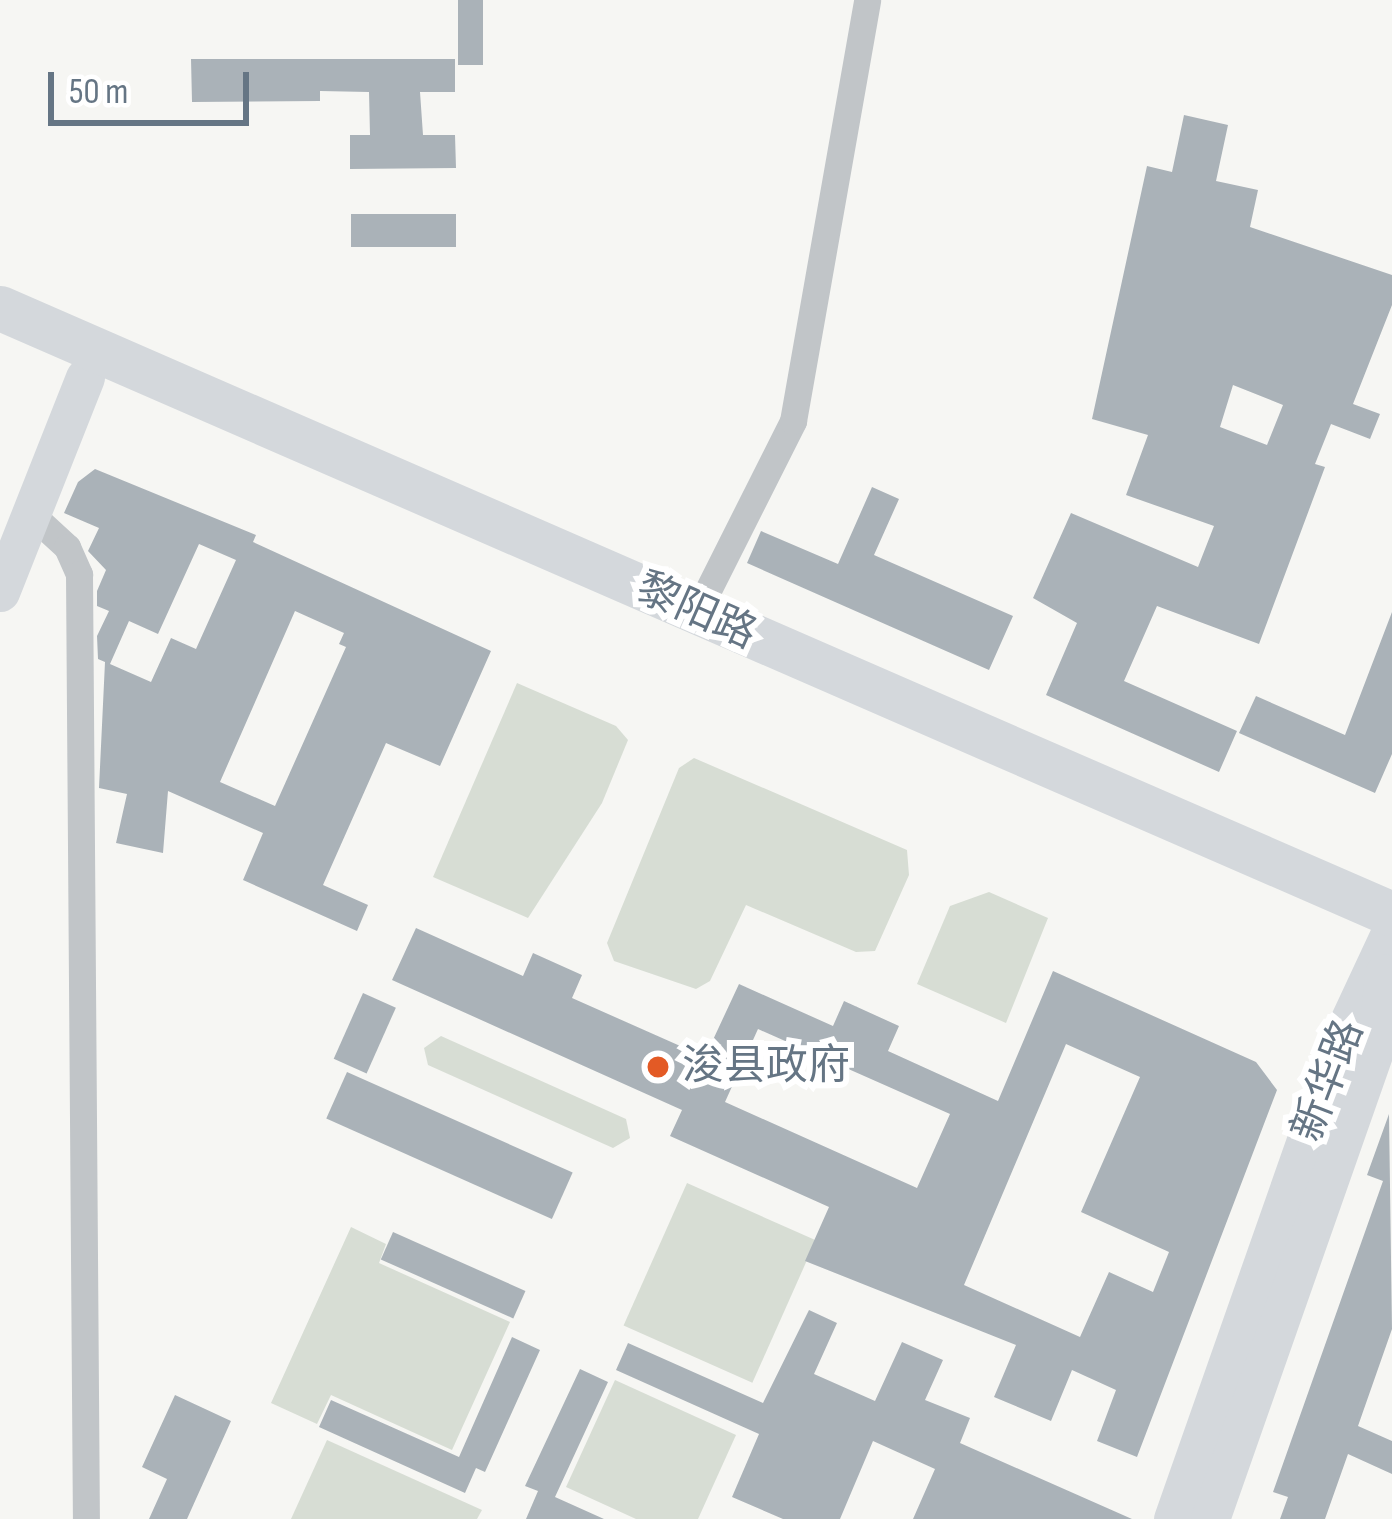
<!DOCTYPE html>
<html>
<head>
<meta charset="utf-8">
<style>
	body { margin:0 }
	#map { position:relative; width:1392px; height:1519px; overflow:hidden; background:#f6f6f3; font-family:"Sofia Sans Condensed","Noto Sans SC",sans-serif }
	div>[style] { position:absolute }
	.green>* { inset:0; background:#d7ddd4; transform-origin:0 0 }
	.building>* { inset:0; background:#aab2b8; transform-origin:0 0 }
	.street>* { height:27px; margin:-13.5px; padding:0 13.5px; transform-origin:13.5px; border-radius:13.5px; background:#c1c5c8 }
	.secondary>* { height:39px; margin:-19.5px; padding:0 19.5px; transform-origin:19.5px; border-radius:19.5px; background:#d4d8dc }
	.primary>* { height:45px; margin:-22.5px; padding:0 22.5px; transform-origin:22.5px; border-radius:22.5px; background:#d4d8dc }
	.dots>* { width:33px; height:33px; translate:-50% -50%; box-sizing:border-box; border:6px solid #fff; border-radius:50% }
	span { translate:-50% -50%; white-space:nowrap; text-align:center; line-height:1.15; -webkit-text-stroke:12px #fff; paint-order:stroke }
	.street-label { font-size:42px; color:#657584 }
	.poi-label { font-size:42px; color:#657584 }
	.left { translate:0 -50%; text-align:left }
	.scale { position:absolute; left:48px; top:72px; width:201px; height:54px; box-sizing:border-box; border:6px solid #657584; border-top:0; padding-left:15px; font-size:36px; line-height:42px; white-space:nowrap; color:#657584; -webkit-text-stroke:9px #fff; paint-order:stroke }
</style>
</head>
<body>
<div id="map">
	<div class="green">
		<i style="clip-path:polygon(517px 683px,616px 726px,628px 740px,602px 803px,528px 918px,433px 877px)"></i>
		<i style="clip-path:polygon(694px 758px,907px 850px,909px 875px,875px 951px,856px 952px,746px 905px,710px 981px,696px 989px,614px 961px,607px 943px,679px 768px)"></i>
		<i style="clip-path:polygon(989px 892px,1048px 918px,1006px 1023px,917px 984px,950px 906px)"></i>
		<i style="clip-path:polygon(441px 1036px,626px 1119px,630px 1138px,613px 1148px,428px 1065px,424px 1048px)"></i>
		<i style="left:687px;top:1183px;width:141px;height:156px;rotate:24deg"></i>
		<i style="clip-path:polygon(351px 1227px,386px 1244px,379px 1263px,510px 1322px,452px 1450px,331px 1395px,317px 1424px,271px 1403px)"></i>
		<i style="clip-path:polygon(615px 1380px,736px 1435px,698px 1519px,636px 1519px,566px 1487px)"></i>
		<i style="clip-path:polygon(327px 1440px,482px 1510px,477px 1519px,291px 1519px)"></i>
	</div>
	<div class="building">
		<i style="left:458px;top:0;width:25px;height:65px"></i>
		<i style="clip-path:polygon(191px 59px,455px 59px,455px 92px,420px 92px,423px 135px,455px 135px,456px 168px,350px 169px,350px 135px,370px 135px,369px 92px,320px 91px,320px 101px,192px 102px)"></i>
		<i style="clip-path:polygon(evenodd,1184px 115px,1228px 125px,1216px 181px,1258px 190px,1250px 227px,1392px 275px,1392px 305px,1353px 404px,1380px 414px,1370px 439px,1331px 424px,1315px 464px,1325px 467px,1259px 644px,1157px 606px,1124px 681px,1237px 731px,1219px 772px,1046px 695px,1077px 623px,1033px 598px,1071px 513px,1198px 567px,1214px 526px,1126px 495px,1148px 435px,1092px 419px,1147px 166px,1172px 172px,1184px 115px,1233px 385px,1283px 405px,1267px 445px,1220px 427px,1233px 385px)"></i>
		<i style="left:351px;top:214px;width:105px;height:33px"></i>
		<i style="clip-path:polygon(evenodd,95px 469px,256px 535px,253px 542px,491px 651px,440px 766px,386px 743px,323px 885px,368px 905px,357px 931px,243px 880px,263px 833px,168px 791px,163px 853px,116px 843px,127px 794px,99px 788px,105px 662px,98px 659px,97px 636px,109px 611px,97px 606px,97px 591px,106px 570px,88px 551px,99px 528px,64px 513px,78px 482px,95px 469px,199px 544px,236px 560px,196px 649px,171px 638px,151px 682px,110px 664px,129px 621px,158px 634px,199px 544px,95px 469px,295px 611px,344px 633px,339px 644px,346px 647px,275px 806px,220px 782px,295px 611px)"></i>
		<i style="clip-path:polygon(872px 487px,899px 499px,874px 555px,1013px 616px,989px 670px,747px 563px,761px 531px,838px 564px)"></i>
		<i style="clip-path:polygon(1392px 612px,1392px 754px,1375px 793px,1239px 733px,1256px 696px,1345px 735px)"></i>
		<i style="clip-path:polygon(evenodd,416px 928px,523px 976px,533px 953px,582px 975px,572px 998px,705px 1057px,739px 984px,833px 1026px,844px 1001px,899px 1026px,888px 1051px,998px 1101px,1053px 971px,1256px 1062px,1277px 1090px,1137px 1457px,1097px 1441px,1116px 1390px,1072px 1370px,1051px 1421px,994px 1397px,1016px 1345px,805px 1261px,829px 1207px,670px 1136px,682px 1110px,392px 980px,416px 928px,758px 1029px,950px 1114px,917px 1188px,725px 1102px,758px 1029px,416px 928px,1066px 1044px,1140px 1077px,1081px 1212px,1169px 1252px,1153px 1292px,1109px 1272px,1080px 1337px,964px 1285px,1066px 1044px)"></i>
		<i style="left:363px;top:993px;width:36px;height:72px;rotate:24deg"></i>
		<i style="left:347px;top:1072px;width:247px;height:51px;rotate:24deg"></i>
		<i style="clip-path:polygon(1389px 1114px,1392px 1329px,1358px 1426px,1392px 1441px,1392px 1474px,1348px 1454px,1325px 1519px,1280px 1519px,1288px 1497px,1273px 1492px,1383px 1181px,1367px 1175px)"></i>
		<i style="left:393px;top:1232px;width:145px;height:30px;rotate:24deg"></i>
		<i style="clip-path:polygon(809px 1310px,837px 1323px,814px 1374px,875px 1401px,902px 1342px,943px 1360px,925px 1400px,970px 1418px,960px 1443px,1132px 1519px,913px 1519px,935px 1469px,873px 1441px,840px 1519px,783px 1519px,732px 1497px,759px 1434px,616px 1370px,628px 1343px,763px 1403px)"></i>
		<i style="clip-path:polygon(512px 1337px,540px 1350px,485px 1472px,476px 1468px,465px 1493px,319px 1427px,331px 1400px,459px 1457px)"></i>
		<i style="clip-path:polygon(580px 1369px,608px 1382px,555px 1497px,604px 1519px,526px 1519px,538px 1491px,525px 1486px)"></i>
		<i style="clip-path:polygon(175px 1395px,231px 1421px,187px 1519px,149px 1519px,167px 1479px,142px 1467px)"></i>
	</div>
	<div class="street">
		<i style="left:31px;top:514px;width:49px;rotate:42.5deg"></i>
		<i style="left:67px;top:547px;width:30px;rotate:66deg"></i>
		<i style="left:79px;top:574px;width:945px;rotate:89.58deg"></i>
		<i style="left:697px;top:612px;width:214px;rotate:-63.3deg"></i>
		<i style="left:793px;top:421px;width:427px;rotate:-80deg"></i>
	</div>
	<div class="secondary">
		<i style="left:0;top:592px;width:231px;rotate:-68.4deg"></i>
		<i style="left:1173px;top:1519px;width:516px;rotate:-70.65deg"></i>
		<i style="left:1344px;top:1032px;width:114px;rotate:-65deg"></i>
		<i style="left:1210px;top:1519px;width:504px;rotate:-70.67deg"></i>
		<i style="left:1377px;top:1043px;width:70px;rotate:-84.3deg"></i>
	</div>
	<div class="primary">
		<i style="left:0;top:308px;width:1518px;rotate:23.53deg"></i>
	</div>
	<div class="dots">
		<i style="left:658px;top:1067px;background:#e35a25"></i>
	</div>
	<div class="street-label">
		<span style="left:696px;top:612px;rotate:24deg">黎阳路</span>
		<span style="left:1329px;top:1081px;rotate:-69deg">新华路</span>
	</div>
	<div class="poi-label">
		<span class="left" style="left:682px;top:1067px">浚县政府</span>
	</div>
	<div class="scale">50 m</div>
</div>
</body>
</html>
